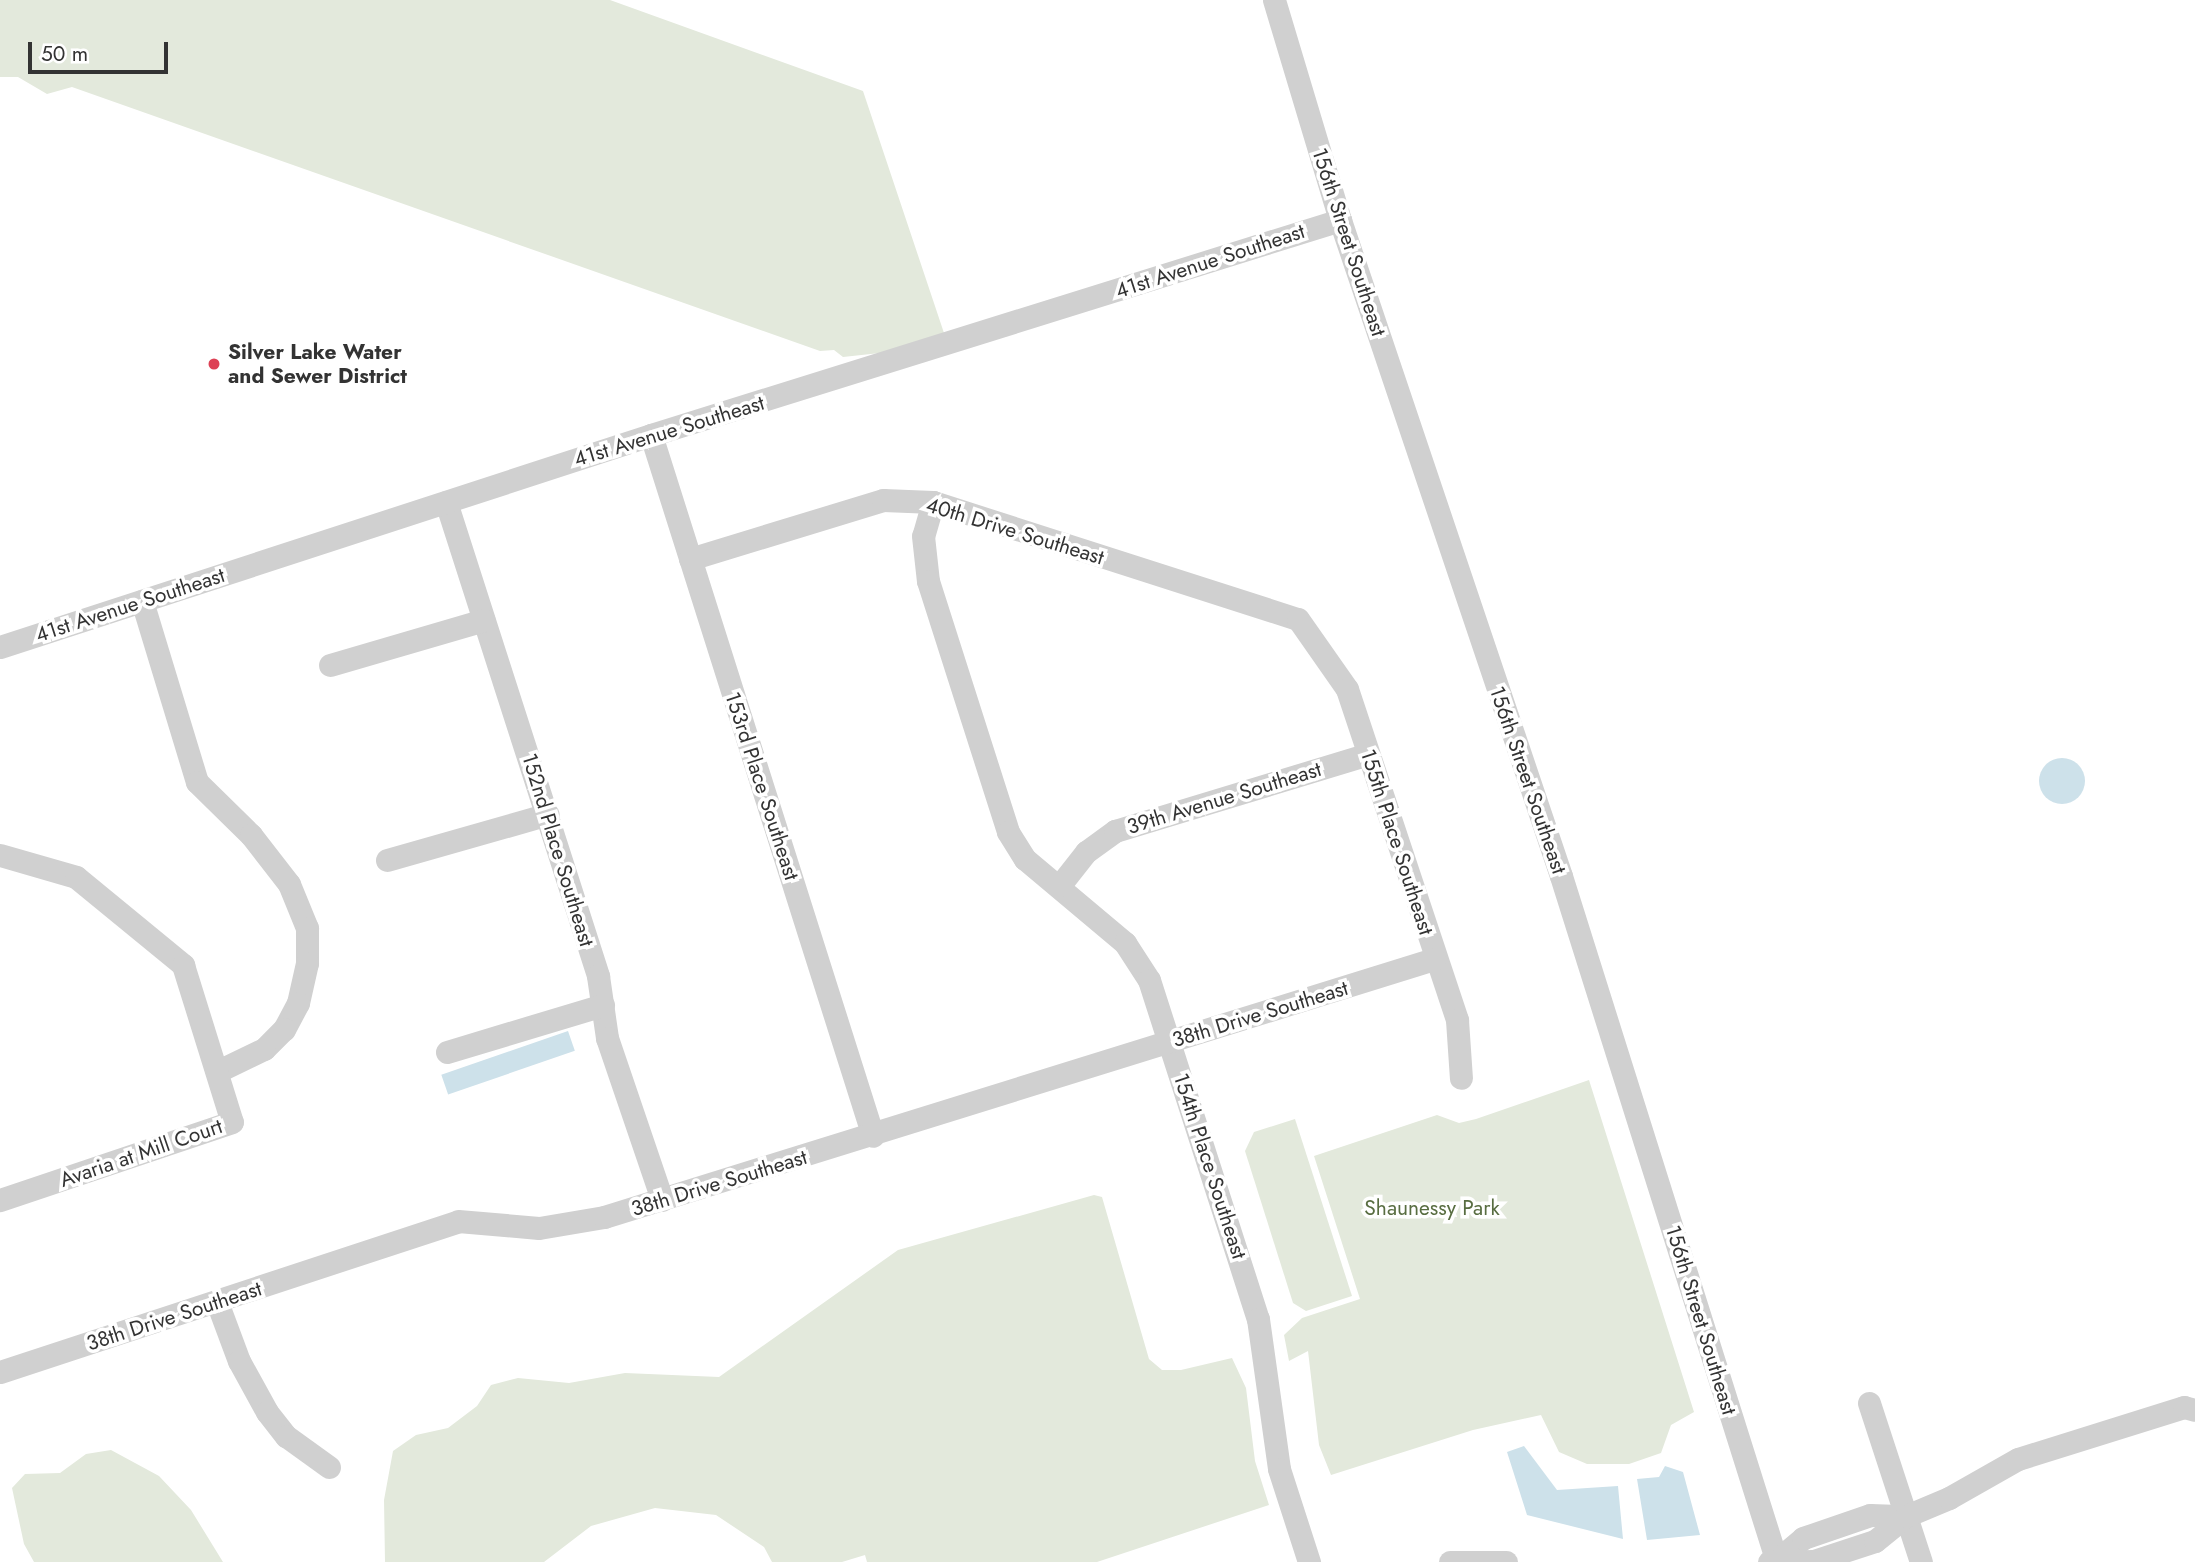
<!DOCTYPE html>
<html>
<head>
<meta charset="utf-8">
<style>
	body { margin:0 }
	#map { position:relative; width:2195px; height:1562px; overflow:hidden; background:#fff; font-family:Jost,sans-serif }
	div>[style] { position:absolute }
	.green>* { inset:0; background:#e3e9dc }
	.water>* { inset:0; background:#cde1ea; transform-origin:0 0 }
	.round { border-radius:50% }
	.minor>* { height:23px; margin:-11.5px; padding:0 11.5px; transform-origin:11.5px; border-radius:11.5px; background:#d0d0d0 }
	.dots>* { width:19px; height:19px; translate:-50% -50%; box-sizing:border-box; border:4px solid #fff; border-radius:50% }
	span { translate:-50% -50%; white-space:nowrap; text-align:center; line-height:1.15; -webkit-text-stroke:7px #fff; paint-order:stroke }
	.street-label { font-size:21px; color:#333 }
	.poi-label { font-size:21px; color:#333; font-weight:700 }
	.left { translate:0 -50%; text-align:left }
	.park-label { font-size:21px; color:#586d41 }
	.scale { position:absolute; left:28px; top:42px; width:140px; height:32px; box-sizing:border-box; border:4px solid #333; border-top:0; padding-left:9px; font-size:21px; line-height:24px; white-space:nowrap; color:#333; -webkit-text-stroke:5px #fff; paint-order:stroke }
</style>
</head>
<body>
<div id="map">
	<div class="green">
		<i style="clip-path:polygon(0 0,610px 0,863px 91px,944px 333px,880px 353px,843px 357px,834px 350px,820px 351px,72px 87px,47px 94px,18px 77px,0 77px)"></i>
		<i style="clip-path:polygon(1589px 1080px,1694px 1412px,1671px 1425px,1661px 1453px,1629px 1464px,1587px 1464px,1559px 1452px,1541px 1415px,1473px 1430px,1331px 1475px,1319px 1445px,1308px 1351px,1289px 1361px,1284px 1335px,1302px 1318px,1360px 1299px,1314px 1156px,1437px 1115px,1459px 1123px,1476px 1119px)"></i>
		<i style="clip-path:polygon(1295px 1119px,1352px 1296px,1306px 1311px,1293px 1303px,1245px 1151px,1254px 1132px)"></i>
		<i style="clip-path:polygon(1094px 1195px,1102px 1197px,1149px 1359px,1162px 1370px,1181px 1370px,1232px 1358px,1246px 1388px,1255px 1461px,1269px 1505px,1097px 1562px,867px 1562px,865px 1555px,842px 1562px,772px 1562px,764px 1547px,716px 1515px,655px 1508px,591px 1526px,544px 1562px,385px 1562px,384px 1500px,393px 1451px,416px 1435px,448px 1428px,477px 1406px,491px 1385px,518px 1378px,569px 1383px,625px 1373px,719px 1377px,898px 1250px)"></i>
		<i style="clip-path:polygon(111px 1450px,159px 1476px,191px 1510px,223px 1562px,34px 1562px,24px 1544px,12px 1488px,25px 1474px,60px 1473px,86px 1454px)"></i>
	</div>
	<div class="water">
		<i class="round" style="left:2039px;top:758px;width:46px;height:46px"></i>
		<i style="left:568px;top:1031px;width:21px;height:134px;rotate:71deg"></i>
		<i style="clip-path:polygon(1524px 1446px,1557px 1490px,1618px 1486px,1623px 1539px,1527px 1515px,1507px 1452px)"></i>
		<i style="clip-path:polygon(1665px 1466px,1683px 1472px,1700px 1535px,1647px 1540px,1637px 1479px,1659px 1477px)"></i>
	</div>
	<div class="minor">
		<i style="left:1274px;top:0;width:230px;rotate:73.3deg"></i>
		<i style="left:1340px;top:220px;width:692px;rotate:71.38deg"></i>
		<i style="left:1561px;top:876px;width:719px;rotate:72.52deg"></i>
		<i style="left:651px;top:435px;width:735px;rotate:72.43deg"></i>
		<i style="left:446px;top:502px;width:498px;rotate:72.2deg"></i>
		<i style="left:598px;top:976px;width:63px;rotate:81.7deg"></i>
		<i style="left:607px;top:1038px;width:171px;rotate:71.2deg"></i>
		<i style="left:933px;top:502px;width:35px;rotate:106deg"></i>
		<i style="left:923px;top:536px;width:45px;rotate:83.7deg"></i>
		<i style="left:928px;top:581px;width:263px;rotate:72.3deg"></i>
		<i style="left:1008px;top:832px;width:32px;rotate:58deg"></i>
		<i style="left:1025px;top:859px;width:131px;rotate:40deg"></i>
		<i style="left:1125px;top:943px;width:44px;rotate:57deg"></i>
		<i style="left:1149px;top:980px;width:356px;rotate:72.2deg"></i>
		<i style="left:1258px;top:1319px;width:151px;rotate:82deg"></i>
		<i style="left:1279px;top:1469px;width:98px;rotate:72.1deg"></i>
		<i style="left:690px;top:559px;width:202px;rotate:-17deg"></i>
		<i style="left:883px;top:500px;width:50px;rotate:2.3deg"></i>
		<i style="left:933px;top:502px;width:383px;rotate:17.8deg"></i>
		<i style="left:1298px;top:619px;width:85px;rotate:55deg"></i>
		<i style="left:1347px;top:689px;width:349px;rotate:71.6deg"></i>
		<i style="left:1457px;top:1020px;width:58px;rotate:86.1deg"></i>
		<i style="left:142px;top:601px;width:189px;rotate:73.1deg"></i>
		<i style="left:197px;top:782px;width:76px;rotate:44.5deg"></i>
		<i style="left:251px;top:835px;width:62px;rotate:52.2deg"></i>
		<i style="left:289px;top:884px;width:48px;rotate:67.8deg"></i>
		<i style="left:307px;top:928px;width:35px;rotate:90deg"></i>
		<i style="left:307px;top:963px;width:41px;rotate:102.7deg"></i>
		<i style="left:298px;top:1003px;width:30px;rotate:118deg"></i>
		<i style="left:284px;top:1029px;width:28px;rotate:135deg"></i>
		<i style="left:264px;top:1049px;width:51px;rotate:154.4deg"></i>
		<i style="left:0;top:647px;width:685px;rotate:-18.04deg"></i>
		<i style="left:651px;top:435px;width:722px;rotate:-17.33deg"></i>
		<i style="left:330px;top:665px;width:160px;rotate:-16.3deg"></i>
		<i style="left:0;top:855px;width:79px;rotate:16.1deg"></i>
		<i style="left:76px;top:877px;width:139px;rotate:39.4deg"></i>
		<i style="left:183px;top:965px;width:164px;rotate:72.7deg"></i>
		<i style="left:232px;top:1122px;width:245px;rotate:161.4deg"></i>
		<i style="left:387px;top:860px;width:167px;rotate:-15.9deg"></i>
		<i style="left:1060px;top:885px;width:42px;rotate:-51.8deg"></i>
		<i style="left:1086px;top:852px;width:36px;rotate:-36deg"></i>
		<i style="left:1115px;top:831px;width:264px;rotate:-16.9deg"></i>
		<i style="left:447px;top:1052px;width:163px;rotate:-16.8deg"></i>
		<i style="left:217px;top:1302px;width:63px;rotate:69.6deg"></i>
		<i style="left:239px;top:1361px;width:58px;rotate:61.2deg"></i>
		<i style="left:267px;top:1412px;width:31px;rotate:52deg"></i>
		<i style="left:286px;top:1436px;width:53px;rotate:35.8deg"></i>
		<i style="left:0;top:1372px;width:482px;rotate:-18.2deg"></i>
		<i style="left:458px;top:1221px;width:81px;rotate:4.9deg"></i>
		<i style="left:539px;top:1228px;width:66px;rotate:-9.6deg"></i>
		<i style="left:604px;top:1217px;width:869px;rotate:-17.27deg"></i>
		<i style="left:1869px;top:1403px;width:167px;rotate:71.9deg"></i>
		<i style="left:1777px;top:1560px;width:34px;rotate:-40deg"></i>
		<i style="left:1803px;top:1538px;width:71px;rotate:-18.9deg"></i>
		<i style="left:1870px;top:1515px;width:36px;rotate:2deg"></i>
		<i style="left:1450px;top:1562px;width:56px"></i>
		<i style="left:1769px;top:1562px;width:45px;rotate:-1.3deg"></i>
		<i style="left:1814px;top:1561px;width:64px;rotate:-18.2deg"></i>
		<i style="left:1875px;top:1541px;width:40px;rotate:-39deg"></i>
		<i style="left:1906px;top:1516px;width:47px;rotate:-22.7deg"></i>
		<i style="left:1949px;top:1498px;width:79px;rotate:-29.5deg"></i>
		<i style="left:2018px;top:1459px;width:174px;rotate:-17.4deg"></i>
		<i style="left:2184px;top:1407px;width:11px;rotate:15deg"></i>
	</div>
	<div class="dots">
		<i style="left:214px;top:364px;background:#dd4155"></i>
	</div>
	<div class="street-label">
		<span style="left:1349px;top:242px;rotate:72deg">156th Street Southeast</span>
		<span style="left:1210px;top:261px;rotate:-18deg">41st Avenue Southeast</span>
		<span style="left:669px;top:431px;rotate:-17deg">41st Avenue Southeast</span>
		<span style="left:1015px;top:531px;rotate:17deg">40th Drive Southeast</span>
		<span style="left:130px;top:605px;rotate:-18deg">41st Avenue Southeast</span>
		<span style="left:1528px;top:780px;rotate:71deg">156th Street Southeast</span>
		<span style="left:762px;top:786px;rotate:72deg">153rd Place Southeast</span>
		<span style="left:1224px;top:798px;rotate:-17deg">39th Avenue Southeast</span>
		<span style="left:1397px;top:842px;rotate:72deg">155th Place Southeast</span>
		<span style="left:558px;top:850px;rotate:73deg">152nd Place Southeast</span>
		<span style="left:1260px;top:1014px;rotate:-17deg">38th Drive Southeast</span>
		<span style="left:141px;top:1153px;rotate:-19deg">Avaria at Mill Court</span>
		<span style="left:1210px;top:1166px;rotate:72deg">154th Place Southeast</span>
		<span style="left:719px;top:1183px;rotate:-17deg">38th Drive Southeast</span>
		<span style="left:174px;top:1316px;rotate:-18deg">38th Drive Southeast</span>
		<span style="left:1701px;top:1320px;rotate:73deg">156th Street Southeast</span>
	</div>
	<div class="poi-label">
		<span class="left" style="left:228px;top:364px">Silver Lake Water<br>and Sewer District</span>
	</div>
	<div class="park-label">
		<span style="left:1432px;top:1208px">Shaunessy Park</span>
	</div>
	<div class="scale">50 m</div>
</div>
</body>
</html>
